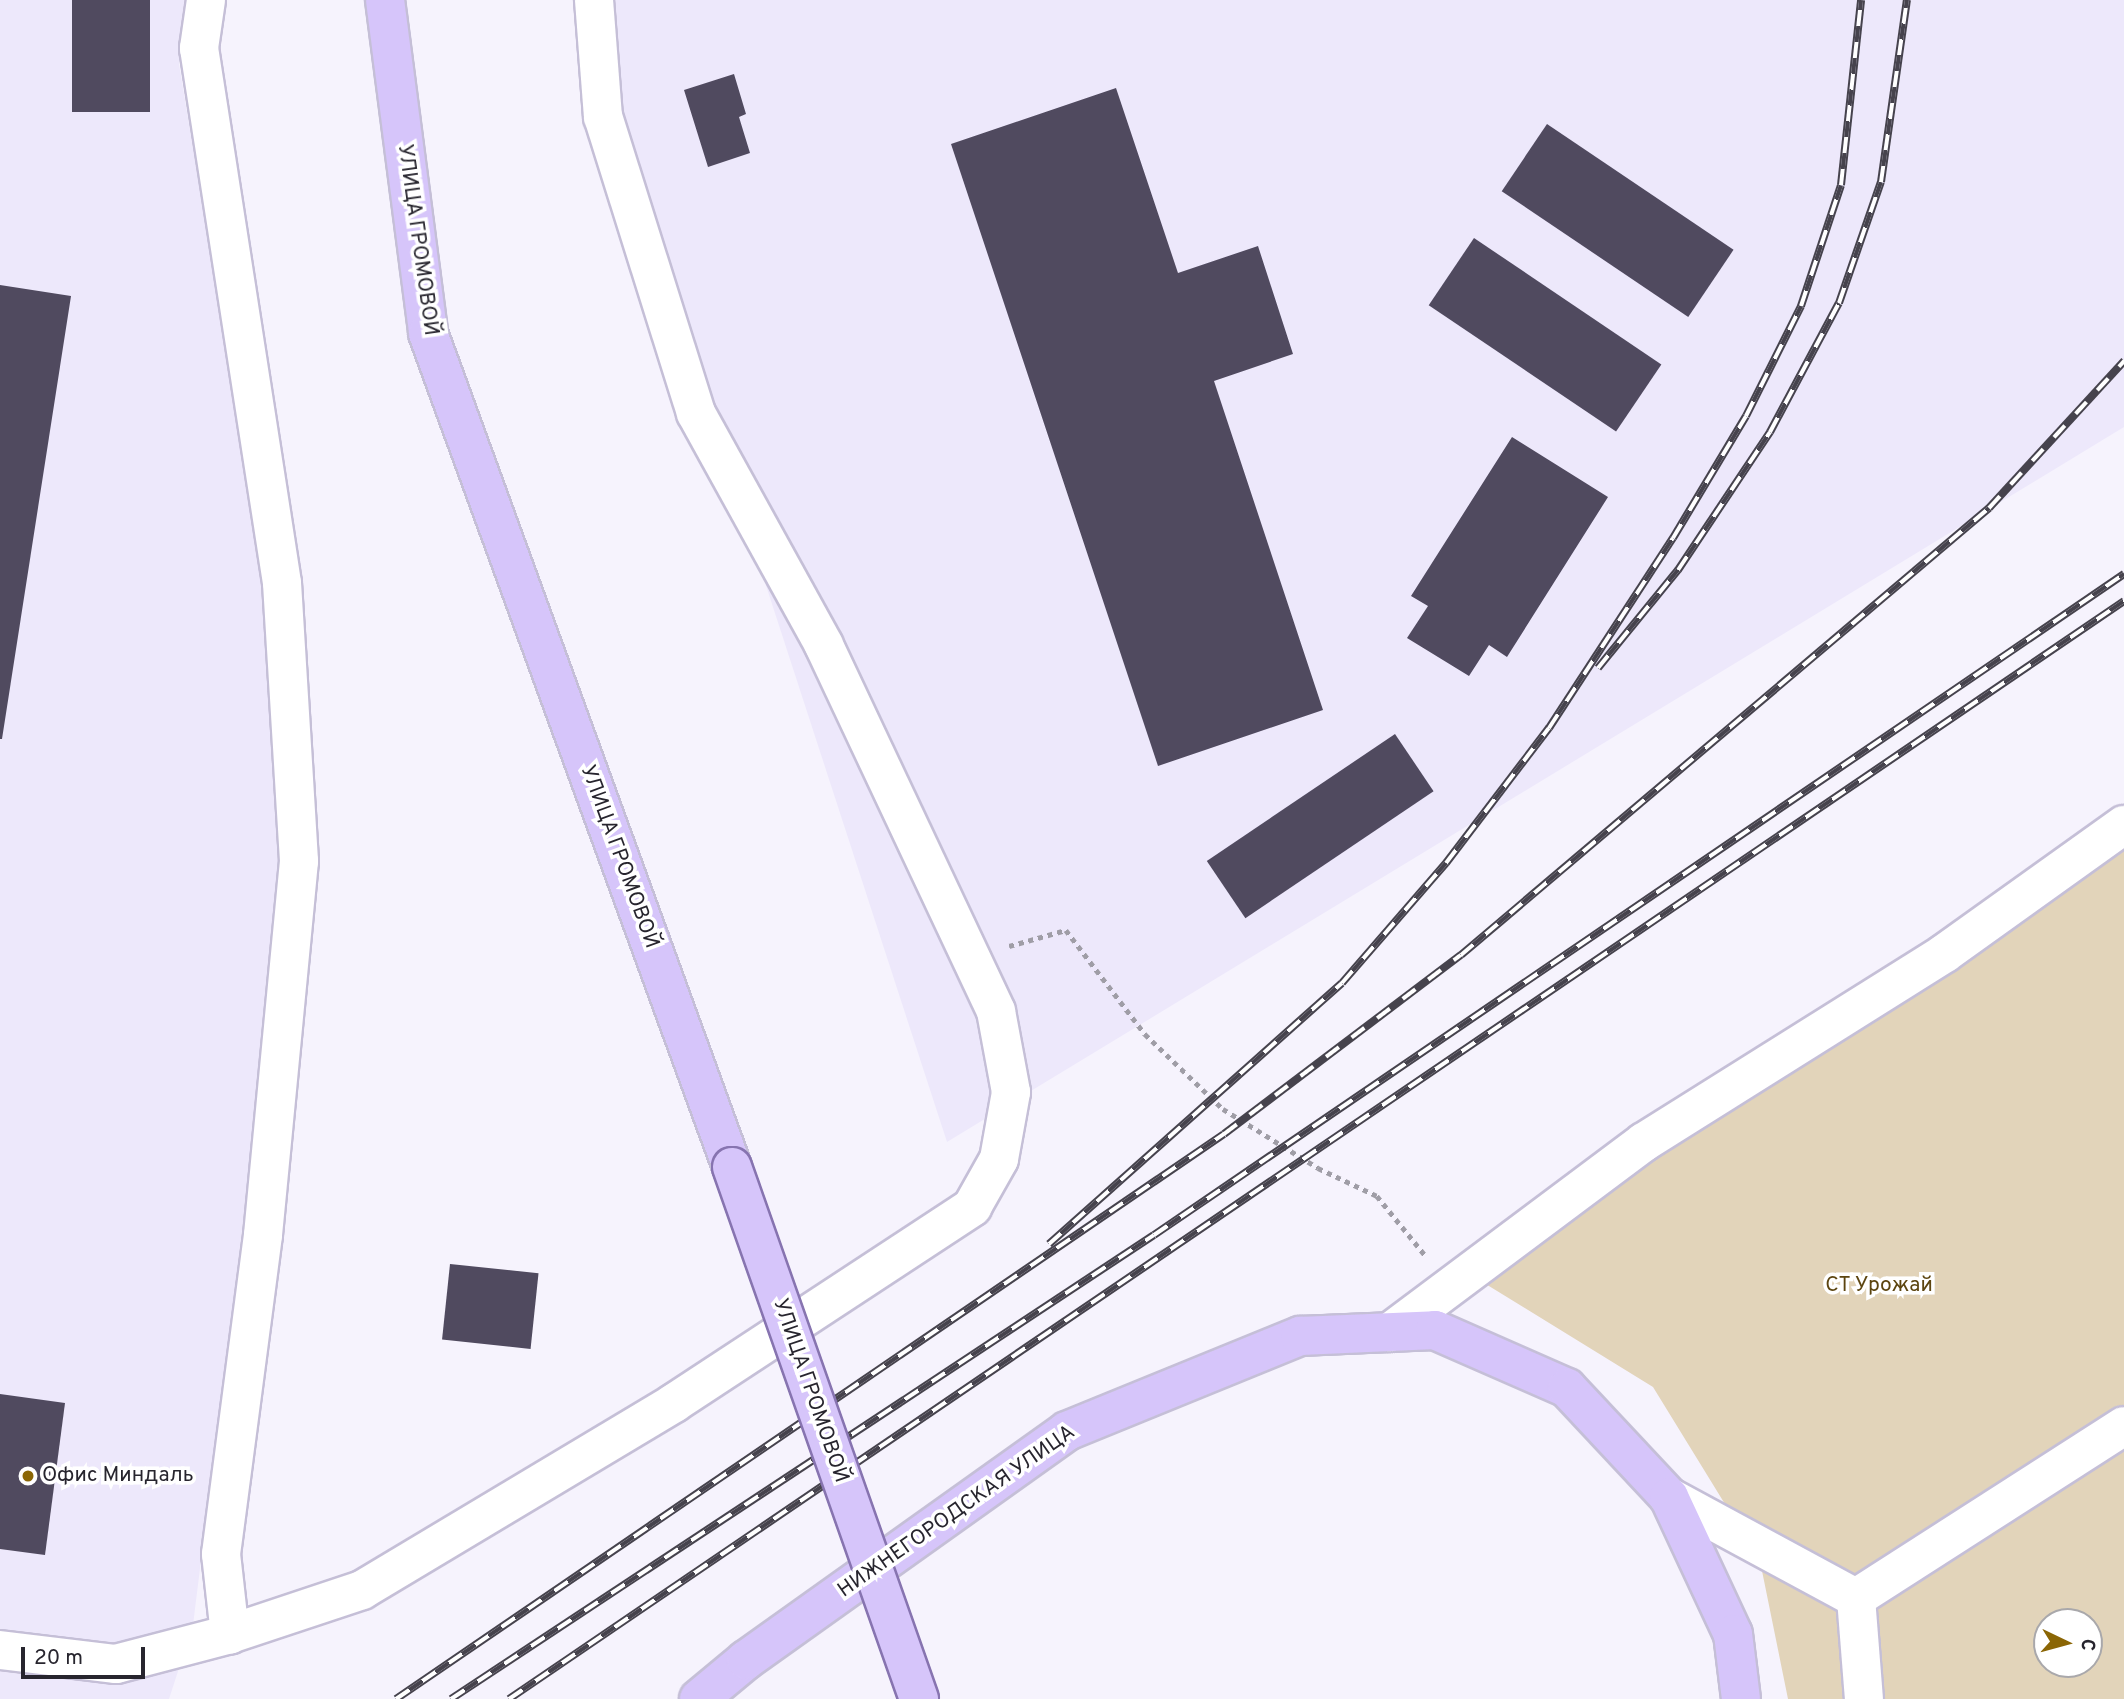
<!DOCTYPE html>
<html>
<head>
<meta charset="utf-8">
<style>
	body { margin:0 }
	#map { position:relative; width:2124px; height:1699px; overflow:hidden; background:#f6f3fd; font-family:Overpass,sans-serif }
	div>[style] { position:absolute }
	.built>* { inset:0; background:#ede8fb }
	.green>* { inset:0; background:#e2d4ba }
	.building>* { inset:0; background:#504a5f; transform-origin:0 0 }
	.path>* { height:4.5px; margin-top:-2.25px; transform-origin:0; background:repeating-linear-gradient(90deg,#9f9da6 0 5px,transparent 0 10px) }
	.roads { filter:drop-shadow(2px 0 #c5bfd7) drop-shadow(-2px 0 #c5bfd7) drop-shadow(0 2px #c5bfd7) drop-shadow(0 -2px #c5bfd7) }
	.minor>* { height:38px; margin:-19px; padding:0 19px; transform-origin:19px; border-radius:19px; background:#fff }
	.major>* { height:38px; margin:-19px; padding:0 19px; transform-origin:19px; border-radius:19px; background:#d6c5fa }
	.rail>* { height:8px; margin-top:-4px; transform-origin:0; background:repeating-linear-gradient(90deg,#fff 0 16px,#46434d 0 32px); box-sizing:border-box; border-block:2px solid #46434d }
	.bridges { filter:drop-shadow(2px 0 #8774b0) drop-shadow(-2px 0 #8774b0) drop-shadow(0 2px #8774b0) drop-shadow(0 -2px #8774b0) }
	.major-bridge>* { height:38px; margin:-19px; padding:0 19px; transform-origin:19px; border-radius:19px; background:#d6c5fa }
	.dots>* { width:19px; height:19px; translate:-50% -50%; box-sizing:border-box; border:4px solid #fff; border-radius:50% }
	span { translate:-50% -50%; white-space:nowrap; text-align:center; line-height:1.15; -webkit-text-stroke:7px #fff; paint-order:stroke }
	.street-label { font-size:21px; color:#27252e }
	.park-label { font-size:21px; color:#5c4510 }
	.poi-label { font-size:21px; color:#27252e }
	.left { translate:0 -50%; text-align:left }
	.north { position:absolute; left:2033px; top:1608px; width:70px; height:70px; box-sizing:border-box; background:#fff; border:2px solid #a9a8ab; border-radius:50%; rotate:95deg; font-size:19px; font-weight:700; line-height:28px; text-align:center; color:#27252e }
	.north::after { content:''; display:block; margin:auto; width:24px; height:32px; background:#8b6605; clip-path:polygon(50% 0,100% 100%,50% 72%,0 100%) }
	.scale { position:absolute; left:21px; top:1647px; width:124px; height:32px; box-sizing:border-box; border:4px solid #27252e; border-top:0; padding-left:9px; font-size:21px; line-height:24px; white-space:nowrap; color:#27252e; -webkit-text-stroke:5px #fff; paint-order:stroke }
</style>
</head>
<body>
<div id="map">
	<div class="built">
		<i style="clip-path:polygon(0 0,187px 0,179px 64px,269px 607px,287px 867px,193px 1625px,169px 1699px,0 1699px)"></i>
		<i style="clip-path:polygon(612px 0,2124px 0,2124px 427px,947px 1142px,625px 152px)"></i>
	</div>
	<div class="green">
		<i style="clip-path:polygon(evenodd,2124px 824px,2124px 1699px,1788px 1699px,1760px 1561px,1653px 1387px,1471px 1275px,2124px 824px,2047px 1622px,2089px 1622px,2089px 1664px,2047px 1664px,2047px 1622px)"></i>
	</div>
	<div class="building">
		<i style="left:72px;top:0;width:78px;height:112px"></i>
		<i style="clip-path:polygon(734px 74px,746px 114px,739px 117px,750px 153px,708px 167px,684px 90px)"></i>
		<i style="clip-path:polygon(1116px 88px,1178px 273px,1258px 246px,1293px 354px,1214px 381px,1323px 710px,1158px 766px,951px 144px)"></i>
		<i style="left:1547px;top:124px;width:225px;height:81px;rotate:34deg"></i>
		<i style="left:1474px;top:238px;width:226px;height:81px;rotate:34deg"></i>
		<i style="clip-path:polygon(0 285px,71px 296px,2px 739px,0 739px)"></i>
		<i style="clip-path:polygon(1512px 437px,1608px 497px,1507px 657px,1489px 645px,1469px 676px,1407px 638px,1428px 606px,1411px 596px)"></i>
		<i style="left:1395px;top:734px;width:69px;height:227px;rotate:56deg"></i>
		<i style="left:450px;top:1264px;width:89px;height:76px;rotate:6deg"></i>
		<i style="clip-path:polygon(0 1394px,65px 1403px,45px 1555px,0 1549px)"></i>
	</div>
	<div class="path">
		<i style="left:1009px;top:946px;width:59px;rotate:-15.7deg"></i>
		<i style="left:1066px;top:930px;width:131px;rotate:52.8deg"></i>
		<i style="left:1145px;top:1034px;width:108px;rotate:43.9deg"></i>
		<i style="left:1223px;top:1109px;width:112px;rotate:31.8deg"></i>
		<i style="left:1318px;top:1168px;width:65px;rotate:25.4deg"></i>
		<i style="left:1377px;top:1196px;width:76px;rotate:50.9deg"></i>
	</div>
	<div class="roads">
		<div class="minor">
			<i style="left:206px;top:0;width:49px;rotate:98.3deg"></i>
			<i style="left:199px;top:48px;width:541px;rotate:81.18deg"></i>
			<i style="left:282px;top:583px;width:279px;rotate:86.5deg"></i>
			<i style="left:299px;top:861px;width:376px;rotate:95.5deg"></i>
			<i style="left:263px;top:1235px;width:322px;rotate:97.5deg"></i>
			<i style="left:221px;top:1554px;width:81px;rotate:83.6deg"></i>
			<i style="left:1390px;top:1332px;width:317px;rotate:-36.8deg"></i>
			<i style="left:1644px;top:1142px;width:355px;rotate:-32.1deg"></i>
			<i style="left:1945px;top:953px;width:220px;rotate:-35.6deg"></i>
			<i style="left:1669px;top:1497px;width:213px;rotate:28.4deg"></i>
			<i style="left:1856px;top:1598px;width:101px;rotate:85.5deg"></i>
			<i style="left:1856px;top:1598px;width:318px;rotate:-32.7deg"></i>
			<i style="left:0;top:1650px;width:117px;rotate:6.9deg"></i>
			<i style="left:116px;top:1664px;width:118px;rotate:-14.7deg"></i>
			<i style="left:230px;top:1634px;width:139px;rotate:-18.4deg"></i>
			<i style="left:362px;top:1590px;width:364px;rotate:-30.9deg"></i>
			<i style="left:674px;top:1403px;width:357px;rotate:-33.3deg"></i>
			<i style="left:972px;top:1207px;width:55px;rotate:-60.6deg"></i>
			<i style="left:999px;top:1159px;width:68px;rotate:-79.8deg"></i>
			<i style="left:1011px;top:1092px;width:82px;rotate:-100.5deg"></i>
			<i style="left:996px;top:1011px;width:404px;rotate:-115.2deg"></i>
			<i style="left:824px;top:645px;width:265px;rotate:-118.9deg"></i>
			<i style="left:696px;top:413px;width:310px;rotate:-107.4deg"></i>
			<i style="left:603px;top:117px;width:117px;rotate:-94.4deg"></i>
		</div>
		<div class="major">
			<i style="left:385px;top:0;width:336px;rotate:82.6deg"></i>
			<i style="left:428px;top:333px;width:888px;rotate:69.97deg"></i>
			<i style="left:699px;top:1699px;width:61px;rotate:-39.7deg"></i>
			<i style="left:746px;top:1660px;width:394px;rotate:-35.5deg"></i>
			<i style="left:1067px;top:1431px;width:252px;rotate:-22.2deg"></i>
			<i style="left:1300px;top:1336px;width:135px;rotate:-2.5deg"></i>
			<i style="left:1435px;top:1330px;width:144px;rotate:23.7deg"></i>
			<i style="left:1567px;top:1388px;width:149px;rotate:46.9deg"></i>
			<i style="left:1669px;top:1497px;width:151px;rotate:65deg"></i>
			<i style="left:1733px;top:1634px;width:65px;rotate:83deg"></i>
		</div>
	</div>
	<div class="rail">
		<i style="left:1598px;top:668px;width:127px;rotate:-50.8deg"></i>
		<i style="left:1678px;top:570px;width:166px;rotate:-56.3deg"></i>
		<i style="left:1770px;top:432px;width:146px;rotate:-61.9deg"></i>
		<i style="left:1839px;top:303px;width:128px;rotate:-70.9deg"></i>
		<i style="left:1881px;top:182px;width:184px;rotate:-81.9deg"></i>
		<i style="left:1049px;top:1244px;width:392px;rotate:-41.7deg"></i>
		<i style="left:1342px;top:983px;width:159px;rotate:-49.1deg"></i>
		<i style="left:1446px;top:863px;width:170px;rotate:-52.7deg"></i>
		<i style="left:1549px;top:728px;width:227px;rotate:-56.9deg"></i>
		<i style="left:1673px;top:538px;width:142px;rotate:-59.1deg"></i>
		<i style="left:1746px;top:416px;width:123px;rotate:-63.4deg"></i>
		<i style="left:1801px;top:306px;width:127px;rotate:-71.7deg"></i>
		<i style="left:1841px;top:185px;width:186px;rotate:-83.8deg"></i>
		<i style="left:396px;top:1699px;width:1002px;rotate:-34.31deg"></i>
		<i style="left:1224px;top:1134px;width:297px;rotate:-37.1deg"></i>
		<i style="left:1461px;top:955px;width:692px;rotate:-40.25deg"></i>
		<i style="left:1989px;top:508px;width:200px;rotate:-47.4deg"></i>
		<i style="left:451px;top:1699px;width:842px;rotate:-33.43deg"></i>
		<i style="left:1154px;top:1235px;width:1174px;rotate:-34.27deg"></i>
		<i style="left:509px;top:1699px;width:1953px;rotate:-34.21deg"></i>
	</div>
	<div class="bridges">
		<div class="major-bridge">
			<i style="left:732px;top:1167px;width:564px;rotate:70.63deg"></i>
		</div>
	</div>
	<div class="dots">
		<i style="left:28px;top:1476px;background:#8b6605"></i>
	</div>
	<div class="street-label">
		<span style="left:417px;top:240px;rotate:82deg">УЛИЦА ГРОМОВОЙ</span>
		<span style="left:619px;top:857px;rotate:70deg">УЛИЦА ГРОМОВОЙ</span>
		<span style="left:810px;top:1391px;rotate:71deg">УЛИЦА ГРОМОВОЙ</span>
		<span style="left:957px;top:1512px;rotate:-35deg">НИЖНЕГОРОДСКАЯ УЛИЦА</span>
	</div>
	<div class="park-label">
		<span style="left:1879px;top:1286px">СТ Урожай</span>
	</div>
	<div class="poi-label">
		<span class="left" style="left:42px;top:1476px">Офис Миндаль</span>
	</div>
	<div class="north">С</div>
	<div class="scale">20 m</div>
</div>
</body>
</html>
